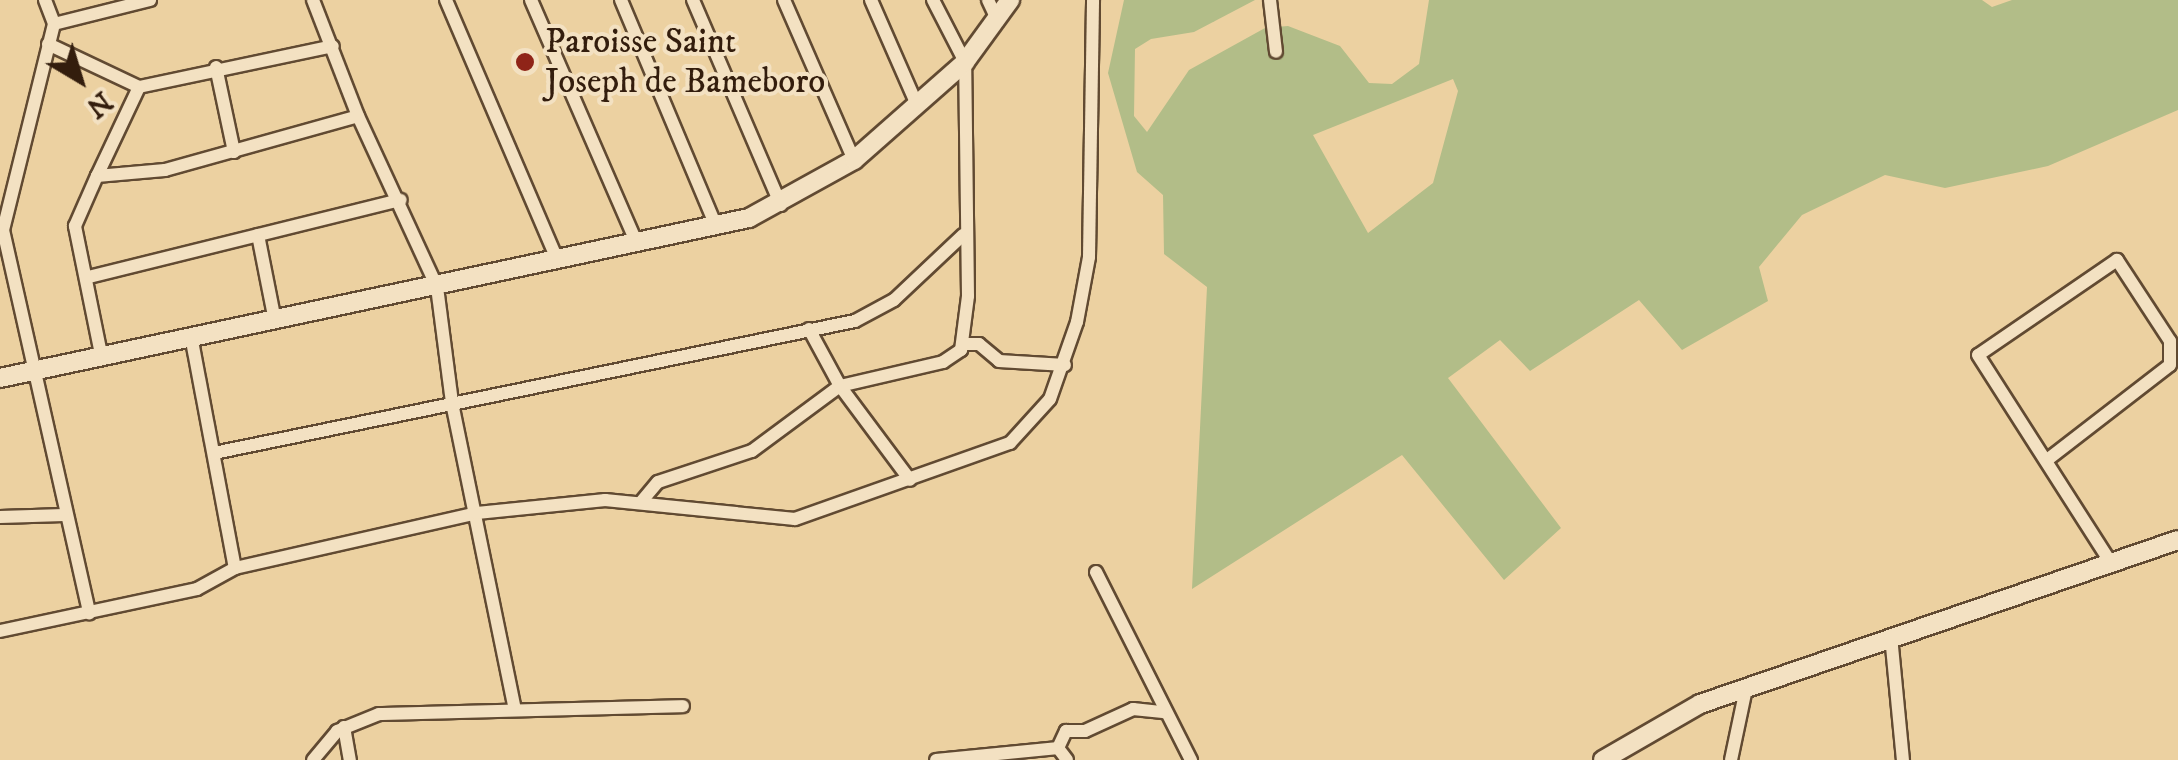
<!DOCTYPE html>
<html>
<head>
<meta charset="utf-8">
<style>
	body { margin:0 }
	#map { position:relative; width:2178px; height:760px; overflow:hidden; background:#ecd1a1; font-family:"IM FELL DW Pica",serif }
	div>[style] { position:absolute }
	.green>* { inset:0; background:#b2bd88 }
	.roads { filter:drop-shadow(2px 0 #614a32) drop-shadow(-2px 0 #614a32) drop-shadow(0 2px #614a32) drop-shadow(0 -2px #614a32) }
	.street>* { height:12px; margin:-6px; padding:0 6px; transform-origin:6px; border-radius:6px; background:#f3e1c2 }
	.secondary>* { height:18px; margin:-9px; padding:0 9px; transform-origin:9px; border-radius:9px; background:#f3e1c2 }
	.dots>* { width:28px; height:28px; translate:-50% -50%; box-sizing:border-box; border:5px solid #f3e1c2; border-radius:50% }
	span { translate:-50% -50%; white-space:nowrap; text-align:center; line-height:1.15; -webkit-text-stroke:8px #f3e1c2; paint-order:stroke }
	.poi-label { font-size:35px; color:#331d0d }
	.left { translate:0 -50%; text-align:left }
	.north { position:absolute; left:30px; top:30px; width:100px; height:100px; -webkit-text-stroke:8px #f3e1c2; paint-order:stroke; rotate:142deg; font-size:28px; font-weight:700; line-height:40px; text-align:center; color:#331d0d }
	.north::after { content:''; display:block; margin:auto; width:35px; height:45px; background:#331d0d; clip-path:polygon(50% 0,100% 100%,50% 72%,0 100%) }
</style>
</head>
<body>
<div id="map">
	<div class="green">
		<i style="clip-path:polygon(evenodd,1124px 0,1255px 0,1194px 32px,1151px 39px,1135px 49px,1134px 116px,1147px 132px,1189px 70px,1265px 28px,1288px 26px,1340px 46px,1369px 83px,1392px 84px,1419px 64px,1429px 0,1982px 0,1992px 7px,2012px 0,2178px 0,2178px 110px,2048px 166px,1945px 188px,1885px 175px,1802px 215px,1759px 267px,1768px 301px,1682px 350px,1639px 300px,1530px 371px,1500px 340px,1448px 378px,1561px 528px,1504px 580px,1402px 455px,1192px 589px,1207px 287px,1164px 254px,1163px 195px,1137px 172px,1108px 73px,1124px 0,1453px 79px,1458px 91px,1433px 183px,1368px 233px,1313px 135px,1453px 79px)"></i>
	</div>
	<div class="roads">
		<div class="street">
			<i style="left:45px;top:0;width:26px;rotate:69deg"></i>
			<i style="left:54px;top:24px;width:212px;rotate:103.9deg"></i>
			<i style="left:3px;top:230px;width:393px;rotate:77.3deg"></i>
			<i style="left:313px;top:0;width:124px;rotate:68.8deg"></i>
			<i style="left:358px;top:116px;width:188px;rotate:65.2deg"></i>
			<i style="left:437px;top:287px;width:117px;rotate:82.6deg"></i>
			<i style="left:452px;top:403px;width:312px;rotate:78.4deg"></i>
			<i style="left:446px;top:0;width:284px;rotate:66.8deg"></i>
			<i style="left:531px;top:0;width:266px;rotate:66.5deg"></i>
			<i style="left:621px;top:0;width:247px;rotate:67.2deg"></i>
			<i style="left:693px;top:0;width:223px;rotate:66.8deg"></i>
			<i style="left:784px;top:0;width:175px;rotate:66.4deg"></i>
			<i style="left:871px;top:0;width:115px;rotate:66.3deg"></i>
			<i style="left:988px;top:0;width:23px;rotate:65deg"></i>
			<i style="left:1270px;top:0;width:52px;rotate:83.4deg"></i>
			<i style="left:54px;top:24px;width:99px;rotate:-14deg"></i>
			<i style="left:48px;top:44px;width:101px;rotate:25.3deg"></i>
			<i style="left:139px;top:87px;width:198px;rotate:-11.9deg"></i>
			<i style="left:216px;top:67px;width:87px;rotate:78deg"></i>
			<i style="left:97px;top:176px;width:98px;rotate:-64.7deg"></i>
			<i style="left:258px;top:235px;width:88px;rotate:78.8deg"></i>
			<i style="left:89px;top:277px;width:321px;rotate:-13.9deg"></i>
			<i style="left:809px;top:329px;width:65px;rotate:61.5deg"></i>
			<i style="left:840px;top:386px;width:117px;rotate:53.3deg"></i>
			<i style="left:192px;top:341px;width:231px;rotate:79.3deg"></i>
			<i style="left:964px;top:344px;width:15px"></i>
			<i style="left:979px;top:344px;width:26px;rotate:40deg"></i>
			<i style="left:999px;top:361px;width:66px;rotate:3.5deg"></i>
			<i style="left:102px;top:359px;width:136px;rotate:-101.5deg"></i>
			<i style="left:75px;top:226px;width:55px;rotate:-66.3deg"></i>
			<i style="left:97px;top:176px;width:68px;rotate:-5deg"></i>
			<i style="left:165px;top:170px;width:200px;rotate:-15.6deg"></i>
			<i style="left:214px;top:453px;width:654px;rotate:-11.64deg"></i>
			<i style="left:855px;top:321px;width:44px;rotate:-28.3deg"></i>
			<i style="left:894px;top:300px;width:95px;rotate:-43.3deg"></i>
			<i style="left:2047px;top:460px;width:155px;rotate:-37.7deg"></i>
			<i style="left:2170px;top:365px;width:24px;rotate:-90deg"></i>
			<i style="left:2170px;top:341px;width:97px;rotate:-123.2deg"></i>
			<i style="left:2117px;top:260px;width:168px;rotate:145.6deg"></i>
			<i style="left:1978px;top:355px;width:243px;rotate:57.4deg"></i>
			<i style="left:641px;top:502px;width:26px;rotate:-50deg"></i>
			<i style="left:658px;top:482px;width:99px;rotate:-18.3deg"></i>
			<i style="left:752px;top:451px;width:109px;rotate:-36.5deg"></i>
			<i style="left:840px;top:386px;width:106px;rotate:-13.1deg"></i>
			<i style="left:943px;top:362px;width:22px;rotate:-34deg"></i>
			<i style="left:961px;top:350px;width:54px;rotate:-82.6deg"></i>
			<i style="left:968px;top:296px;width:234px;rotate:-90.7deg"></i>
			<i style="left:965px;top:62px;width:70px;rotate:-117.3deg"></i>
			<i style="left:0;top:517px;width:64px;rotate:-1.8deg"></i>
			<i style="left:1096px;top:572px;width:211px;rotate:63.2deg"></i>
			<i style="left:0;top:631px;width:201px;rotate:-12deg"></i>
			<i style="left:197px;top:589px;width:43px;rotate:-28.9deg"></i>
			<i style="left:235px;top:568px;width:248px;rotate:-12.8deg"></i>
			<i style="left:477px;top:513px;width:129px;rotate:-5.8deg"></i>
			<i style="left:605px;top:500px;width:191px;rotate:5.7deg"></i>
			<i style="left:795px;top:519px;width:228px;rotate:-19.5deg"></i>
			<i style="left:1010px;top:443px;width:59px;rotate:-47.7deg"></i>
			<i style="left:1050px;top:399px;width:82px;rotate:-70.7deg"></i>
			<i style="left:1077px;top:322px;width:66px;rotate:-79.5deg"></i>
			<i style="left:1089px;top:257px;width:257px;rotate:-89.1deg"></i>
			<i style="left:1891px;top:636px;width:125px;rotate:84.5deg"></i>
			<i style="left:344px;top:727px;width:34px;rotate:80deg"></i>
			<i style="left:1058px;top:748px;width:19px;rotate:-65deg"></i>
			<i style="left:1066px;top:731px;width:19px"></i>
			<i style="left:1085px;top:731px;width:53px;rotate:-24.6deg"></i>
			<i style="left:1133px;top:709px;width:30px;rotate:6deg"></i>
			<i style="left:313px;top:760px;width:38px;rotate:-50deg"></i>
			<i style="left:337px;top:731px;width:45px;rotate:-22deg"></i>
			<i style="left:379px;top:714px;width:304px;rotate:-1.5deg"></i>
			<i style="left:936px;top:760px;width:123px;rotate:-5.6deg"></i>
			<i style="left:1058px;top:748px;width:15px;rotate:53deg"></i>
			<i style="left:1731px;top:760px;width:73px;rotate:-78.1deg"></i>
		</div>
		<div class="secondary">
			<i style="left:0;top:378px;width:766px;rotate:-12.06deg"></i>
			<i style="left:749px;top:218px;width:120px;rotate:-28.9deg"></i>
			<i style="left:854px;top:160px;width:148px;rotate:-41.4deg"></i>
			<i style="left:965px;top:62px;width:77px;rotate:-54deg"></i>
			<i style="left:1603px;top:760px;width:112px;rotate:-30deg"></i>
			<i style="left:1700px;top:704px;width:505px;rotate:-18.94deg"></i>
		</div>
	</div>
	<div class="dots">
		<i style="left:525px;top:62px;background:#8f2418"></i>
	</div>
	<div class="poi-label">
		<span class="left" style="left:545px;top:62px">Paroisse Saint<br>Joseph de Bameboro</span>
	</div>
	<div class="north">N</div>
</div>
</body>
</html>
